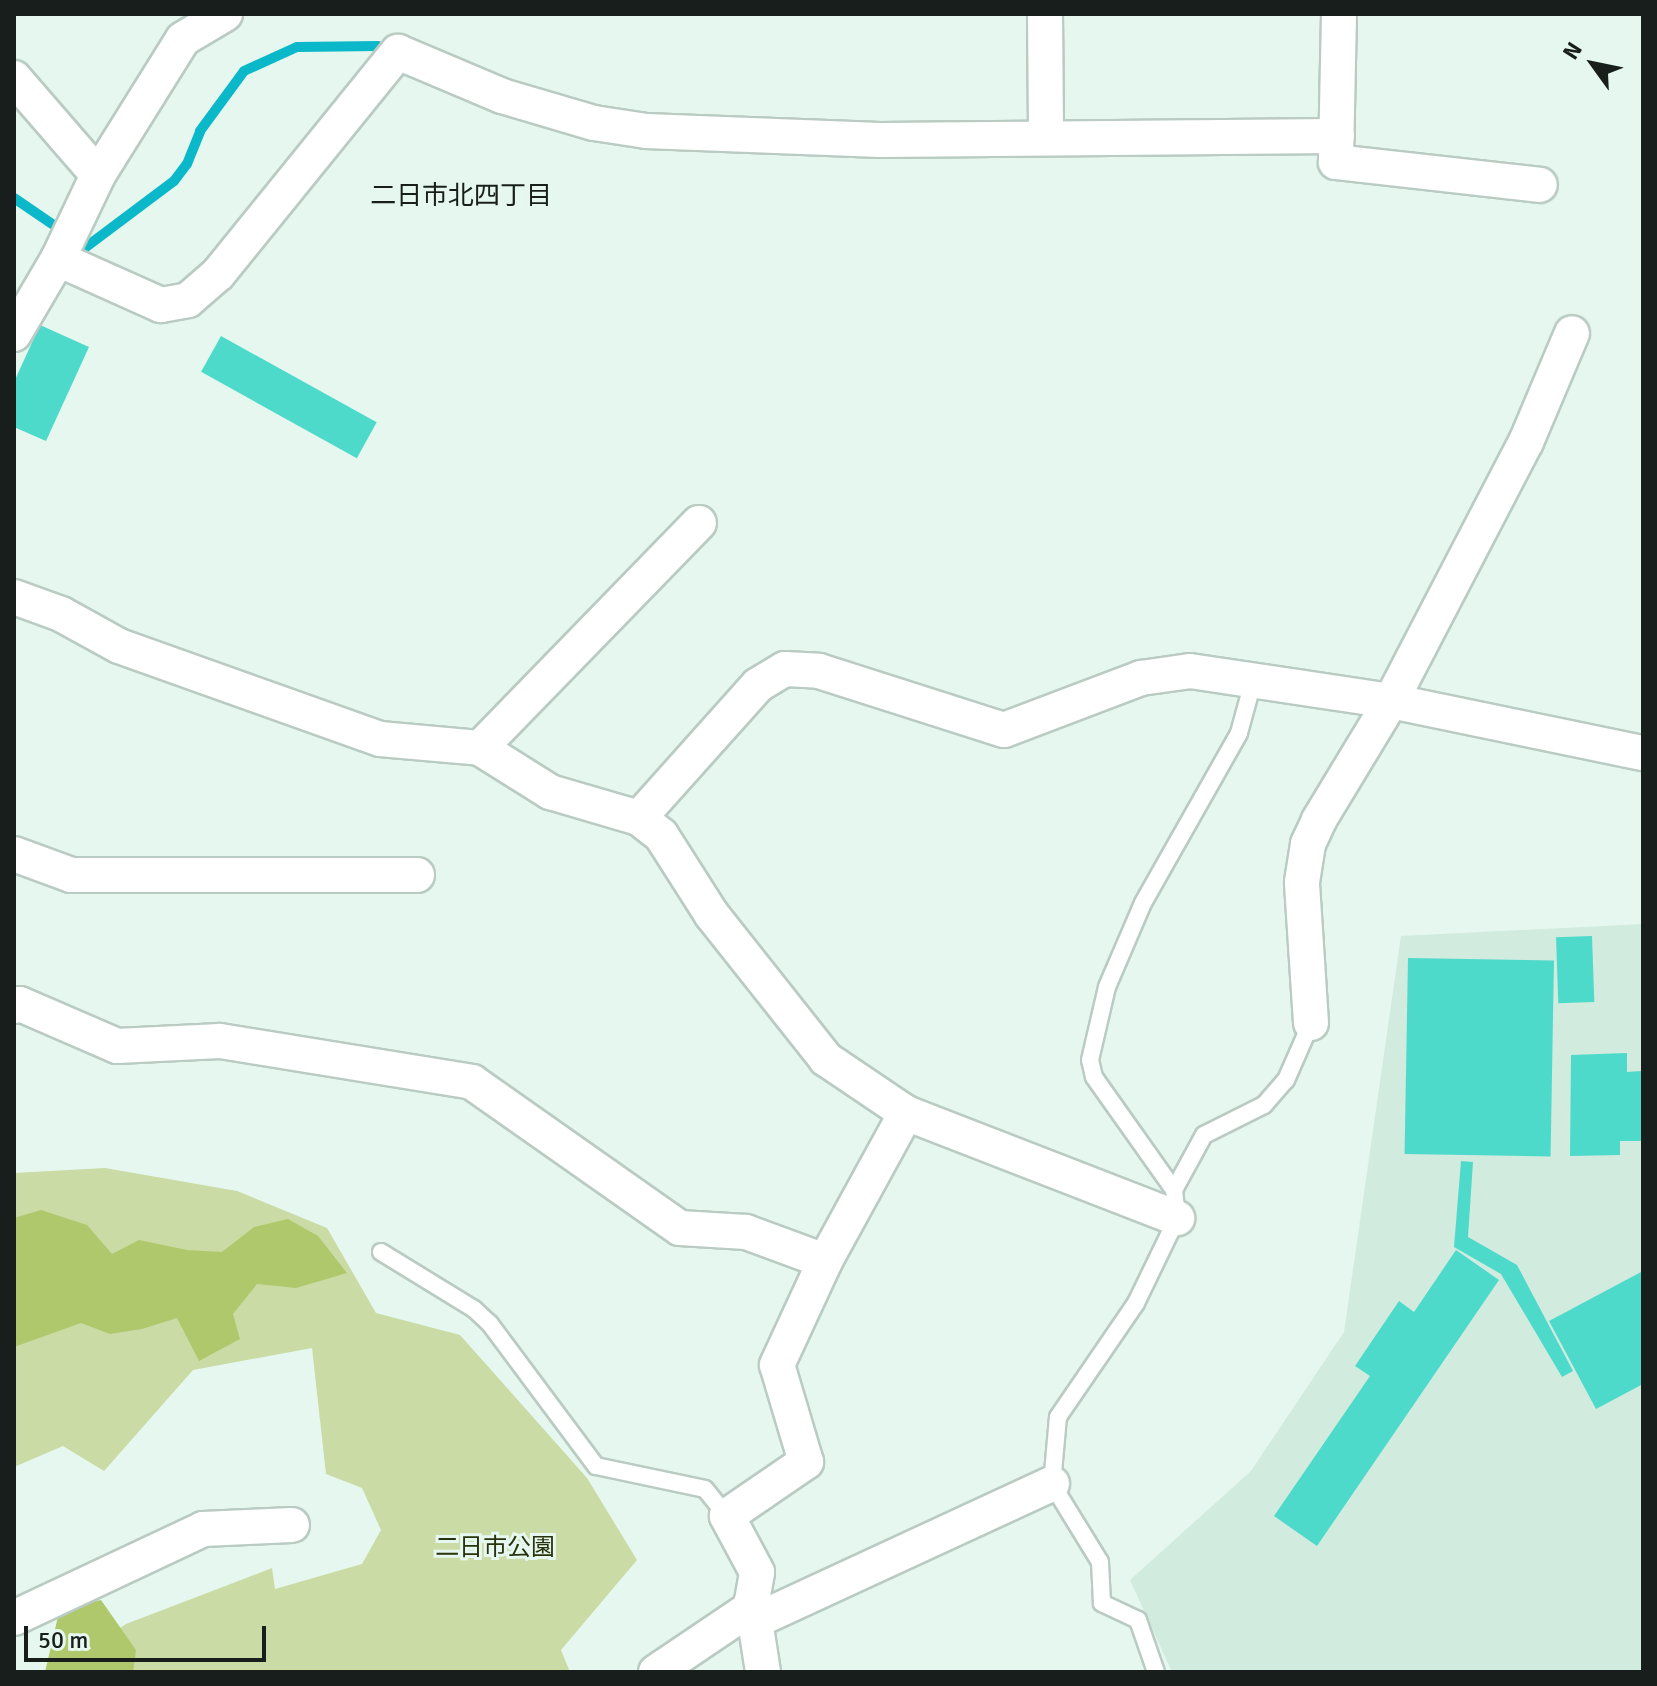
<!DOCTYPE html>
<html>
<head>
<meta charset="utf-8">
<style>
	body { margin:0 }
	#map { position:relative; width:1657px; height:1686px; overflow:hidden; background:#e5f7ee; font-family:Signika,"Noto Sans JP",sans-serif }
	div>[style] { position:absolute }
	.built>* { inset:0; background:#d1ebde }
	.green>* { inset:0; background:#cadba5 }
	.forest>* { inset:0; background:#afc86c }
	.stream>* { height:10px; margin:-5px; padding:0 5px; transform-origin:5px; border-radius:5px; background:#0bb8c9 }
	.building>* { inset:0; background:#4ddacb; transform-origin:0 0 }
	.roads { filter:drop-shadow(2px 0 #b9cbc2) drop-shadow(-2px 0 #b9cbc2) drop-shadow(0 2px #b9cbc2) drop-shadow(0 -2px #b9cbc2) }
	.service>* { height:16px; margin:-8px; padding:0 8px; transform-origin:8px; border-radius:8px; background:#fff }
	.minor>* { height:34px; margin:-17px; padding:0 17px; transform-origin:17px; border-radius:17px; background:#fff }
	span { translate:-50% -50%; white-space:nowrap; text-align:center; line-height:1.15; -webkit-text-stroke:6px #e5f7ee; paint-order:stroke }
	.park-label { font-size:24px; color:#28320b }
	.neighbourhood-label { font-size:26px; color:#181e1b }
	.frame { position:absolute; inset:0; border:16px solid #181e1b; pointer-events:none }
	.north { position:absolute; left:1553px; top:24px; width:80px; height:80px; -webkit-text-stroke:6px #e5f7ee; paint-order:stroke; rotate:303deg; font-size:22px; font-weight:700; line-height:32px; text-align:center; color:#181e1b }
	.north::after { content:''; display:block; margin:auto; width:28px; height:36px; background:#181e1b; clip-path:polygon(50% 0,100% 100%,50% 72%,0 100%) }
	.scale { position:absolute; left:24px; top:1626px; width:242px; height:36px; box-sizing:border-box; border:4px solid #181e1b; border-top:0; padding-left:10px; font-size:24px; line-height:28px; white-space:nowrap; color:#181e1b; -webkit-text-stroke:6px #e5f7ee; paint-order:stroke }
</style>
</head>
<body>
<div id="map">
	<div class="built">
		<i style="clip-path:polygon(1643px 924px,1643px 1672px,1172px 1672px,1130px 1580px,1251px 1471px,1344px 1332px,1401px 936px)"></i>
	</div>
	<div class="green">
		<i style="clip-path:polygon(105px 1168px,237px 1191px,327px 1228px,376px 1313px,460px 1335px,587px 1478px,637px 1560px,561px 1650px,570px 1672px,56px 1672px,126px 1624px,272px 1568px,275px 1589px,362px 1564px,381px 1530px,362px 1488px,326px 1474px,312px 1348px,193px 1370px,104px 1471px,63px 1446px,14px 1467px,14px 1173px)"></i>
	</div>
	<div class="forest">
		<i style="clip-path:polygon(41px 1210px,87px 1225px,112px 1254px,139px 1240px,187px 1250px,222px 1252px,254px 1227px,288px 1219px,318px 1236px,347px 1273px,296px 1288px,257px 1284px,233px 1314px,240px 1339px,199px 1361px,177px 1318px,142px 1329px,110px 1334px,81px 1323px,14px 1347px,14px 1218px)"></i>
		<i style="clip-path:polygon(101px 1600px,136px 1650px,133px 1672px,45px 1672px,60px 1608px)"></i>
	</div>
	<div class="stream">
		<i style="left:14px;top:198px;width:46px;rotate:34.4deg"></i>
		<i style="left:86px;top:247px;width:110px;rotate:-36.9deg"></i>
		<i style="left:174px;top:181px;width:21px;rotate:-53deg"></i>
		<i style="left:187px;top:164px;width:35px;rotate:-68deg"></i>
		<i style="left:200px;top:131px;width:74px;rotate:-53.7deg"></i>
		<i style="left:244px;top:71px;width:58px;rotate:-24.4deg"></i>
		<i style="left:297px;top:47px;width:81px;rotate:-0.7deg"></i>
	</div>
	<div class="building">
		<i style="clip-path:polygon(40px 325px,89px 347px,46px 441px,14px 427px,14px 382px)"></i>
		<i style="left:221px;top:336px;width:178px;height:41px;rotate:29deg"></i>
		<i style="left:1592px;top:936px;width:66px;height:36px;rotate:88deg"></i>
		<i style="left:1408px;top:958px;width:146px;height:196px;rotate:1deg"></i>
		<i style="clip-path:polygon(1627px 1053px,1627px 1072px,1641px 1071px,1643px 1141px,1620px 1141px,1620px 1155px,1570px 1156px,1571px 1055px)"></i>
		<i style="clip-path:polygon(1461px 1161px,1473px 1162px,1468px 1237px,1517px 1265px,1573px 1371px,1562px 1377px,1501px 1274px,1454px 1247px)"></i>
		<i style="clip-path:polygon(1456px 1250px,1499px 1280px,1317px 1546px,1274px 1516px,1370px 1376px,1355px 1366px,1399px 1301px,1414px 1312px)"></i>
		<i style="clip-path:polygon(1643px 1271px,1643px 1384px,1596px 1409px,1549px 1321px)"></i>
	</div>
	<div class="roads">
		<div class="service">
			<i style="left:1174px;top:1190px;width:63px;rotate:-61.4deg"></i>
			<i style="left:1204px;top:1135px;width:67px;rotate:-26.6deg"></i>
			<i style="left:1264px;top:1105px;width:33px;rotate:-49deg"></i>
			<i style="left:1286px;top:1080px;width:62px;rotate:-66.3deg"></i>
			<i style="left:381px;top:1252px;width:109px;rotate:31.5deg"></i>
			<i style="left:474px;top:1309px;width:22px;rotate:43deg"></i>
			<i style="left:490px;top:1324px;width:177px;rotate:53.3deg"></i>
			<i style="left:596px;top:1466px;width:111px;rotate:11.9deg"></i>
			<i style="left:705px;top:1489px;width:35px;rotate:51deg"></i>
			<i style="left:1156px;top:1672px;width:55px;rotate:-109.1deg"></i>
			<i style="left:1138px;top:1620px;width:40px;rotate:-155deg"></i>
			<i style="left:1102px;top:1603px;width:41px;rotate:-92.8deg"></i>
			<i style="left:1100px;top:1562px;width:92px;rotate:-121.6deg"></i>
			<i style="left:1052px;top:1484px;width:67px;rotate:-84.9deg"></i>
			<i style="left:1058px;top:1417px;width:138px;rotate:-55.6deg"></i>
			<i style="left:1136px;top:1303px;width:94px;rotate:-64.2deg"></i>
			<i style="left:1177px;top:1218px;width:28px;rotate:-96deg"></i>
			<i style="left:1174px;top:1190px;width:138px;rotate:-125.3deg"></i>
			<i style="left:1094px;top:1077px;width:17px;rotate:-103deg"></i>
			<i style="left:1090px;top:1060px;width:75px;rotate:-76.9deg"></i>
			<i style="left:1107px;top:987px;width:91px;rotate:-66.8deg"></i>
			<i style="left:1143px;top:903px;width:195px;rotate:-60.5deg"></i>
			<i style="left:1239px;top:733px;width:57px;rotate:-74.7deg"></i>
		</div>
		<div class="minor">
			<i style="left:1045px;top:14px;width:124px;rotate:89.5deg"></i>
			<i style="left:1339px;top:14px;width:148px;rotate:91.2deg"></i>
			<i style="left:1336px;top:162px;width:205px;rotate:6.4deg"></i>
			<i style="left:14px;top:78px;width:128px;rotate:49.1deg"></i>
			<i style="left:58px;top:259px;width:113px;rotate:24.1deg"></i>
			<i style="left:161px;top:305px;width:27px;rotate:-10deg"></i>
			<i style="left:188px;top:300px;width:40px;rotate:-41deg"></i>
			<i style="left:218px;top:274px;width:286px;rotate:-51deg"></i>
			<i style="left:398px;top:52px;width:113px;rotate:22.9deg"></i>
			<i style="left:502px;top:96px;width:96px;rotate:16.4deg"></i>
			<i style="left:594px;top:123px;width:53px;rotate:8.7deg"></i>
			<i style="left:646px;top:131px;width:234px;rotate:2.2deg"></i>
			<i style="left:880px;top:140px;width:457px;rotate:-0.5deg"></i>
			<i style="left:14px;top:334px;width:87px;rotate:-59.6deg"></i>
			<i style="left:58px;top:259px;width:93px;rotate:-64.5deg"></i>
			<i style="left:98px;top:175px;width:160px;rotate:-58deg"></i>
			<i style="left:183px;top:39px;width:49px;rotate:-30.8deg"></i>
			<i style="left:14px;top:597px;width:50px;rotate:19.9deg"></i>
			<i style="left:61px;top:614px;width:66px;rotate:28.9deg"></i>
			<i style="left:119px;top:646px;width:277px;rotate:19.6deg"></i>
			<i style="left:380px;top:739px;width:100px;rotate:5.1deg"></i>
			<i style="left:480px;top:748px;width:83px;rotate:32.2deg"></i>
			<i style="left:550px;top:792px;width:93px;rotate:16.3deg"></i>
			<i style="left:639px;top:818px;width:28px;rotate:38deg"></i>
			<i style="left:661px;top:835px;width:95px;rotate:57.5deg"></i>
			<i style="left:712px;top:915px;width:184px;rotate:51.6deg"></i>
			<i style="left:826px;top:1059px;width:97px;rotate:34deg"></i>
			<i style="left:906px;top:1113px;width:291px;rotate:21.2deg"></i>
			<i style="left:480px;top:748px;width:314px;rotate:-45.8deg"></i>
			<i style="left:639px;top:818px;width:178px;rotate:-48.2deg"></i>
			<i style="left:758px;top:685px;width:31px;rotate:-31deg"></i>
			<i style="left:785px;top:669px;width:34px;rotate:3deg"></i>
			<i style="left:819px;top:671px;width:194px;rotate:17.7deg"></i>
			<i style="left:1004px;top:730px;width:147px;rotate:-20.8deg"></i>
			<i style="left:1141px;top:678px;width:49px;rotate:-8.1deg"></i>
			<i style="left:1190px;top:671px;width:203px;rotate:8.5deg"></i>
			<i style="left:1391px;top:701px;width:257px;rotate:11.7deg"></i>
			<i style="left:14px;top:854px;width:61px;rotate:20.2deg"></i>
			<i style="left:71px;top:875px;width:346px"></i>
			<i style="left:14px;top:1006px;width:6px;rotate:-18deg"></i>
			<i style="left:20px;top:1004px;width:106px;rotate:23.4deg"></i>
			<i style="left:117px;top:1046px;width:103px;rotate:-2.8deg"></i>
			<i style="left:220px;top:1041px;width:255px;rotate:9.2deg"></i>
			<i style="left:472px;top:1082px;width:254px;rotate:35.1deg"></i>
			<i style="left:680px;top:1228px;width:66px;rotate:3.5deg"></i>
			<i style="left:746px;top:1232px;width:84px;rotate:20.2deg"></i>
			<i style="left:1311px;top:1023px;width:141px;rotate:-93.7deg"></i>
			<i style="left:1302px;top:882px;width:38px;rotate:-81deg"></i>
			<i style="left:1308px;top:844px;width:26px;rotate:-65deg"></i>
			<i style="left:1319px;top:820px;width:139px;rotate:-58.8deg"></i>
			<i style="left:1391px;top:701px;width:292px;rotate:-62.5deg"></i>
			<i style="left:1526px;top:442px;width:118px;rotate:-67.1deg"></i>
			<i style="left:14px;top:1618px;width:209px;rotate:-25.2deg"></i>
			<i style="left:203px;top:1529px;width:89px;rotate:-2.6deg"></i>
			<i style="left:757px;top:1620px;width:325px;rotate:-24.8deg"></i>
			<i style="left:656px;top:1672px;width:118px;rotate:-34deg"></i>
			<i style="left:763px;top:1672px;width:72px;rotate:-98.8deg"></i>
			<i style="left:752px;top:1601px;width:29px;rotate:-80deg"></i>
			<i style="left:757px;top:1572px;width:64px;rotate:-118.2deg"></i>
			<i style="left:727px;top:1516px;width:96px;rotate:-34.4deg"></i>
			<i style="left:806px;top:1462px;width:101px;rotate:-106.6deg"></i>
			<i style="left:777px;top:1365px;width:115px;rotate:-65.2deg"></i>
			<i style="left:825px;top:1261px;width:169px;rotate:-61.3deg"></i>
		</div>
	</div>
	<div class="park-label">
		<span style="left:495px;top:1548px">二日市公園</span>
	</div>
	<div class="neighbourhood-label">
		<span style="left:461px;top:197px">二日市北四丁目</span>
	</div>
	<div class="frame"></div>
	<div class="north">N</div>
	<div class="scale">50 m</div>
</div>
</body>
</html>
